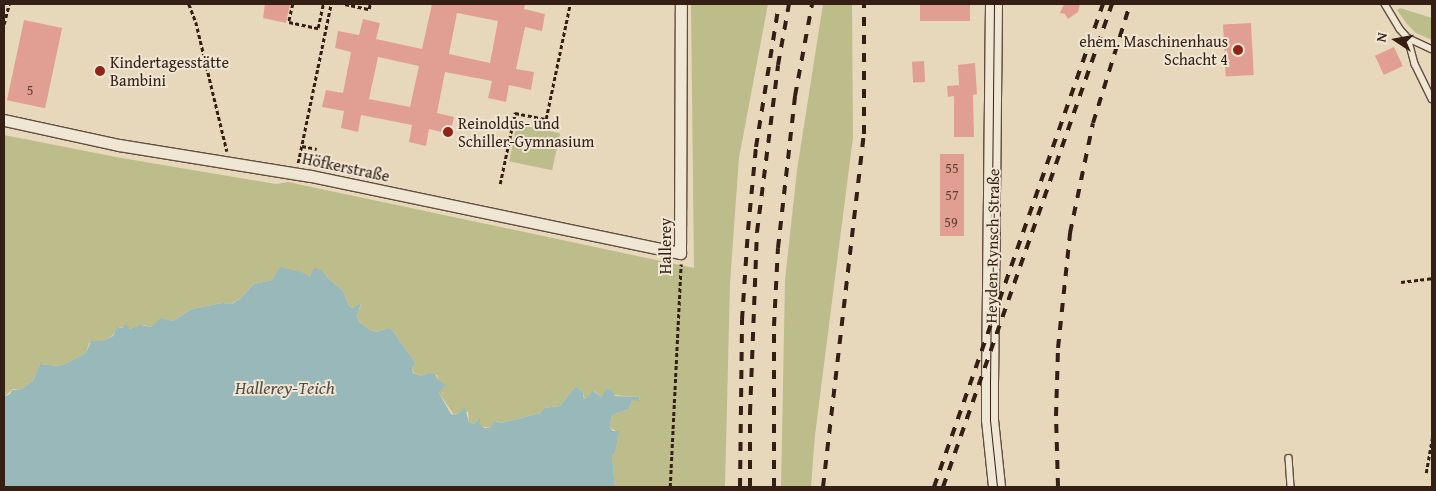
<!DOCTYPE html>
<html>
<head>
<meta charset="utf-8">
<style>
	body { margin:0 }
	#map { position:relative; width:1436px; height:491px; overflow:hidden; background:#e7d8bc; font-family:"Gentium Book Plus",serif }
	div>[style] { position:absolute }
	.green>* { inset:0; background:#bdbc8b; transform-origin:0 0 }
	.water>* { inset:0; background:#99b8b9 }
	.building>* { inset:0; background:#e19f93; transform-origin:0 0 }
	.path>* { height:2.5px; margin-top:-1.25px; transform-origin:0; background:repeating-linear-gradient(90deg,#351f15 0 4px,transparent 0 6.5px) }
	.roads { filter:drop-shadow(1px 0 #624d3f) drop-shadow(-1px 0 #624d3f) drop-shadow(0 1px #624d3f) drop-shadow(0 -1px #624d3f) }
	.lane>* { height:5.5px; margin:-2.75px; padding:0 2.75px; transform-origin:2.75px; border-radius:2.75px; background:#efe6d3 }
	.street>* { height:11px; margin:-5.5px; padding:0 5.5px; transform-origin:5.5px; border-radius:5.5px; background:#efe6d3 }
	.secondary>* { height:16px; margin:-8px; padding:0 8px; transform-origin:8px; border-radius:8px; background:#efe6d3 }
	.tram>* { height:1px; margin:-0.5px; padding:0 0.5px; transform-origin:0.5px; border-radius:0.5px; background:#351f15 }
	.rail>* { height:4px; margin-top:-2px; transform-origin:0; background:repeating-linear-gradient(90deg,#351f15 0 9px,transparent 0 18px) }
	.dots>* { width:14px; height:14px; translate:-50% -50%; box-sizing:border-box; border:2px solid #efe6d3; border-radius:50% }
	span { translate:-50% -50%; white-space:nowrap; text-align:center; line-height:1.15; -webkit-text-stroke:4px #efe6d3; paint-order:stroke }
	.number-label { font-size:14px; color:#603f34 }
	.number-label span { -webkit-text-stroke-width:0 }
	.poi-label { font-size:16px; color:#351f15 }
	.right { translate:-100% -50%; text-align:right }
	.left { translate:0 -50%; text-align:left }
	.street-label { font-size:16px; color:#351f15 }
	.water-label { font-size:18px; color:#534d46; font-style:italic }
	.frame { position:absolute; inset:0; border:5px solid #351f15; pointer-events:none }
	.north { position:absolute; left:1371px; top:15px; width:50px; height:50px; -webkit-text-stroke:4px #efe6d3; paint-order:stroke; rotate:281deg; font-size:14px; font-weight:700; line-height:20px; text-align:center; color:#351f15 }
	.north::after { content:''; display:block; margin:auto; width:18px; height:22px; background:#351f15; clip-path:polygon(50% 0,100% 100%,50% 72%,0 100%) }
</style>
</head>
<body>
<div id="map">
	<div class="green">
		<i style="clip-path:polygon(691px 4px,768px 4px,739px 158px,730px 283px,725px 487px,615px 487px,612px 458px,616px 431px,610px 428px,611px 420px,612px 415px,629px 409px,632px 400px,640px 400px,639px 397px,614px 395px,602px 397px,594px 391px,585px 399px,582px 391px,576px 386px,560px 406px,544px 408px,541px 413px,501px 423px,496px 421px,490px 428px,480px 426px,480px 417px,474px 424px,469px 422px,468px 412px,461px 411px,454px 415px,439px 393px,442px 387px,445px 387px,438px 380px,437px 375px,428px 373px,421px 376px,414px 373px,412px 368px,416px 364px,392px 330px,389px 328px,377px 332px,370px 330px,359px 322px,357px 317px,361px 304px,353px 308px,349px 306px,343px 291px,328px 278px,322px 270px,311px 273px,309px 277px,280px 268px,272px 280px,254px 284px,241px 298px,231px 304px,222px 303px,192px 309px,173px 321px,163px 319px,151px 327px,144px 325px,133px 329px,118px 327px,112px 336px,103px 341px,89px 343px,86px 353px,65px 364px,59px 366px,40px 364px,33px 381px,20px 390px,13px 389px,4px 397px,4px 135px,116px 157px,276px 184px,288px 182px,694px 268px)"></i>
		<i style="clip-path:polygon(823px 4px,852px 4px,853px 137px,815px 435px,811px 487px,781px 487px,785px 280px,797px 170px)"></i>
		<i style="clip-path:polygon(1400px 8px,1432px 18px,1432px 40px,1416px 33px,1407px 24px,1397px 10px)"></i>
		<i style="left:517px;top:124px;width:44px;height:38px;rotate:12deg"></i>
	</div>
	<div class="water">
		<i style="clip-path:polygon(280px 267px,304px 273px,309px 277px,314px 268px,322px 270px,328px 278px,343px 291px,349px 306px,353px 308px,361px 303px,357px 317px,359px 322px,370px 330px,377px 332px,389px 328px,392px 330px,416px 364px,412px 368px,413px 373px,421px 376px,428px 373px,435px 374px,438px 380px,446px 385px,439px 393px,451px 414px,455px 415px,465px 408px,469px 422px,474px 424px,480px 417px,480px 425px,485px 428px,490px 428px,495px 421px,501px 423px,541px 413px,544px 408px,560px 406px,576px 386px,583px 392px,583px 396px,585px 399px,593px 391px,602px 397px,606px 389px,612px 390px,615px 396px,639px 397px,640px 401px,632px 400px,629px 409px,612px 415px,611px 420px,610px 428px,613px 431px,619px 431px,615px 452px,612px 456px,615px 487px,4px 487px,4px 397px,10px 394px,12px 390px,20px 390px,33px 381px,40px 364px,59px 366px,65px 364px,86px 353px,91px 341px,103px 341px,113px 336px,117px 327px,123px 328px,126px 324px,130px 329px,141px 325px,151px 327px,161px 318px,173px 321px,192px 309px,222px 303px,232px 304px,241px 298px,254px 284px,272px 280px)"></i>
	</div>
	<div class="building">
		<i style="clip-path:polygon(265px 4px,290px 4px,286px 23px,263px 18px)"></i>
		<i style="clip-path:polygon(evenodd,432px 4px,525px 4px,524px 9px,545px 14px,542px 31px,525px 27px,516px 69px,534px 72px,531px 90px,509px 85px,506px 102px,488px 98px,492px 81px,445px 72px,437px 113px,454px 117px,450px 134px,429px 129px,426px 146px,409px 142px,412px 125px,361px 115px,358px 132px,341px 128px,344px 111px,322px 107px,326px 90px,343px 93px,351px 52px,335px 48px,338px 31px,359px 35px,363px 19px,380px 23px,376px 39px,422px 49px,432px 4px,457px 13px,498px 21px,490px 63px,449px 54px,457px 13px,432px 4px,378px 57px,419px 66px,410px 107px,369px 99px,378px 57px)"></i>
		<i style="left:920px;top:4px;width:50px;height:17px"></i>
		<i style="clip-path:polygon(1064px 4px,1080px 4px,1078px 12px,1068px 19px,1065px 14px,1060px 13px)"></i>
		<i style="left:24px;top:20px;width:39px;height:82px;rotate:12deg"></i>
		<i style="left:1251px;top:23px;width:52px;height:28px;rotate:87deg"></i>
		<i style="left:1394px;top:47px;width:21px;height:21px;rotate:65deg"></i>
		<i style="left:924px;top:61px;width:21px;height:12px;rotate:87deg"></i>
		<i style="clip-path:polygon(975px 63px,977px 94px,973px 95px,974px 137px,954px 137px,954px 96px,948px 97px,947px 86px,959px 85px,958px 65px)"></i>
		<i style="left:940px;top:154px;width:24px;height:82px"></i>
	</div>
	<div class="path">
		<i style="left:189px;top:4px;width:19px;rotate:69deg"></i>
		<i style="left:196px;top:22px;width:133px;rotate:76.5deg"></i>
		<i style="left:293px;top:4px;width:18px;rotate:103deg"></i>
		<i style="left:289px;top:22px;width:30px;rotate:12deg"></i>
		<i style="left:318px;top:28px;width:25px;rotate:-78deg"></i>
		<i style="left:345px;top:4px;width:25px;rotate:12deg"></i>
		<i style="left:369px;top:9px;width:5px;rotate:-79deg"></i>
		<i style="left:4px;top:24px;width:21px;rotate:-76deg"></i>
		<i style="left:302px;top:146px;width:15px;rotate:11deg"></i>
		<i style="left:298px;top:163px;width:162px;rotate:-78.3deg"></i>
		<i style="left:500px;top:184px;width:73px;rotate:-78.1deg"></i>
		<i style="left:515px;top:113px;width:32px;rotate:11deg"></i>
		<i style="left:546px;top:119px;width:117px;rotate:-78.2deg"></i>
		<i style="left:1401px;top:282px;width:31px;rotate:-7deg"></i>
		<i style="left:1426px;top:473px;width:36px;rotate:-80deg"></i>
		<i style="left:670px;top:487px;width:223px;rotate:-87.2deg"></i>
	</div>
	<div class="roads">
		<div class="lane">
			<i style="left:1385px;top:4px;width:29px;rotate:59deg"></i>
			<i style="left:1400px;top:29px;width:12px;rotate:48deg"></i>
			<i style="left:1408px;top:38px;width:27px;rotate:75deg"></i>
			<i style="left:1415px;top:64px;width:39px;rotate:64deg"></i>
			<i style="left:1408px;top:38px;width:26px;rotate:25deg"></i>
			<i style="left:1289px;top:458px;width:29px;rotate:86deg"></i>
		</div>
		<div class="street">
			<i style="left:4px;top:120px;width:118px;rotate:12.3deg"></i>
			<i style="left:119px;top:145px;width:194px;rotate:9.2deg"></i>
			<i style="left:311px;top:176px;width:377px;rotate:11.8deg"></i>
			<i style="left:680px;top:253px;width:249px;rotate:-89.8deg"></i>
		</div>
		<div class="secondary">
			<i style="left:994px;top:4px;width:377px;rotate:90.6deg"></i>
			<i style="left:990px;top:381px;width:39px;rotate:90deg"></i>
			<i style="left:990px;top:420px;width:67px;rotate:84deg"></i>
		</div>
	</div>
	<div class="tram">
		<i style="left:994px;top:4px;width:377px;rotate:90.6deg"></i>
		<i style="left:990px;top:381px;width:39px;rotate:90deg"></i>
		<i style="left:990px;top:420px;width:67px;rotate:84deg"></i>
	</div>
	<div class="rail">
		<i style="left:740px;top:487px;width:167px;rotate:-89.3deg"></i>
		<i style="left:742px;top:320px;width:90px;rotate:-86.2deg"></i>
		<i style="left:748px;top:230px;width:83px;rotate:-84.5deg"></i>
		<i style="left:756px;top:147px;width:145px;rotate:-80.9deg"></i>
		<i style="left:750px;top:487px;width:74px;rotate:-90deg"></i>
		<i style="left:750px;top:413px;width:181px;rotate:-87.8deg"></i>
		<i style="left:757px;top:232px;width:168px;rotate:-82.8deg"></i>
		<i style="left:778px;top:65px;width:62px;rotate:-79.8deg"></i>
		<i style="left:774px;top:487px;width:161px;rotate:-90deg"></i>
		<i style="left:774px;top:326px;width:78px;rotate:-87.1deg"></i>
		<i style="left:778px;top:248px;width:153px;rotate:-83.6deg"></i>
		<i style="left:795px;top:96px;width:94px;rotate:-79.5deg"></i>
		<i style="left:823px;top:487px;width:355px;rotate:-83.4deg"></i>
		<i style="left:864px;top:134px;width:130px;rotate:-90deg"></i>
		<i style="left:934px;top:487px;width:512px;rotate:-70.72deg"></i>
		<i style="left:943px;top:487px;width:512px;rotate:-70.72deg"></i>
		<i style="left:1058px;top:487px;width:71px;rotate:-91.6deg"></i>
		<i style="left:1056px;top:416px;width:68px;rotate:-88.3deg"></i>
		<i style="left:1058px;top:348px;width:116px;rotate:-84deg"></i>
		<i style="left:1070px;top:233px;width:112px;rotate:-78.2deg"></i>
		<i style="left:1093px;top:123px;width:125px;rotate:-72.7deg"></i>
	</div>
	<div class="dots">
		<i style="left:1238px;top:50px;background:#8f2418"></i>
		<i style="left:100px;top:71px;background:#8f2418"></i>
		<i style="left:448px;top:132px;background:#8f2418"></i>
	</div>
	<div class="number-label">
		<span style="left:30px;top:90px">5</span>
		<span style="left:952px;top:168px">55</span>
		<span style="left:952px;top:195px">57</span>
		<span style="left:951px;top:222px">59</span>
	</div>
	<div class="poi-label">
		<span class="right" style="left:1228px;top:50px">ehem. Maschinenhaus<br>Schacht 4</span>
		<span class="left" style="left:110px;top:71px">Kindertagesstätte<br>Bambini</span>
		<span class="left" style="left:458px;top:132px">Reinoldus- und<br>Schiller-Gymnasium</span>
	</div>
	<div class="street-label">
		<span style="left:346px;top:167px;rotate:12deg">Höfkerstraße</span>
		<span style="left:665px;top:246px;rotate:-90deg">Hallerey</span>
		<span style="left:992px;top:246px;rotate:-89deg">Heyden-Rynsch-Straße</span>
	</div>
	<div class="water-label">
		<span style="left:285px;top:388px">Hallerey-Teich</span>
	</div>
	<div class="frame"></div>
	<div class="north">N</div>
</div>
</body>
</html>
